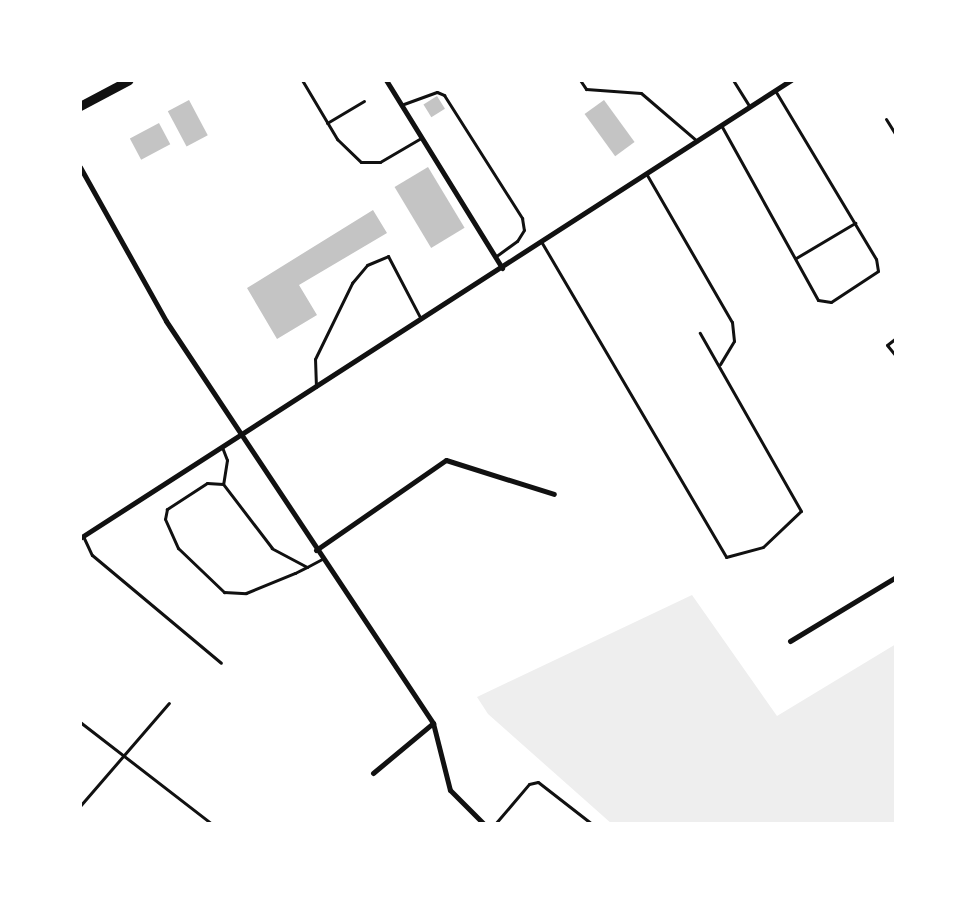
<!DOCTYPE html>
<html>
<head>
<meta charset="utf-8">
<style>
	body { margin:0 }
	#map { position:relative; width:976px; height:904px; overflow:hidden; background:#fff; font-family:Overpass,sans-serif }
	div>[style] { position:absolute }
	.green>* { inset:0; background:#eee }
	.building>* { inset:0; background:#c4c4c4; transform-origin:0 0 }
	.service>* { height:3px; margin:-1.5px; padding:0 1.5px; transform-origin:1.5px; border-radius:1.5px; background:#111 }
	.minor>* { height:5px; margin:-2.5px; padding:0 2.5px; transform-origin:2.5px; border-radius:2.5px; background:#111 }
	.trunk>* { height:9px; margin:-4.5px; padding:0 4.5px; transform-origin:4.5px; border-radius:4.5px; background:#111 }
	span { translate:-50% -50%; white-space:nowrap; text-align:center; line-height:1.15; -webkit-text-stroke:6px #fff; paint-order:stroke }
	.frame { position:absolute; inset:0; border:82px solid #fff; pointer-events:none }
</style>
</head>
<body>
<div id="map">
	<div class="green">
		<i style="clip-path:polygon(692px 595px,777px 716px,896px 644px,896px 824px,612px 824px,488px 714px,477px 697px)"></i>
	</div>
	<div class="building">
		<i style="left:437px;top:96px;width:15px;height:16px;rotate:58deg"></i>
		<i style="left:189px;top:100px;width:40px;height:24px;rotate:62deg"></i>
		<i style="left:604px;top:100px;width:52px;height:24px;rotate:54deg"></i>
		<i style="left:159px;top:123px;width:24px;height:33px;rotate:62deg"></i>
		<i style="left:428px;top:167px;width:71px;height:39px;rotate:59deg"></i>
		<i style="clip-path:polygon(373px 210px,387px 233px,299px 285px,317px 315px,277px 339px,247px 288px)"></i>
	</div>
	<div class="service">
		<i style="left:302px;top:80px;width:69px;rotate:59.3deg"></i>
		<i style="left:337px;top:139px;width:33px;rotate:44deg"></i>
		<i style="left:361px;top:162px;width:19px"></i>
		<i style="left:380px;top:162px;width:48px;rotate:-30.3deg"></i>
		<i style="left:580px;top:80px;width:11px;rotate:56deg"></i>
		<i style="left:586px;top:89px;width:55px;rotate:4.2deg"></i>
		<i style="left:641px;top:93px;width:74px;rotate:40.6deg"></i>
		<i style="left:733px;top:80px;width:32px;rotate:58deg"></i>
		<i style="left:401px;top:105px;width:38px;rotate:-20deg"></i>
		<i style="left:437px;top:92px;width:8px;rotate:23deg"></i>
		<i style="left:444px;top:95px;width:146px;rotate:57.6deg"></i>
		<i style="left:522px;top:218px;width:12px;rotate:81deg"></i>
		<i style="left:524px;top:230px;width:13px;rotate:122deg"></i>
		<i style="left:517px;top:241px;width:27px;rotate:144deg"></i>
		<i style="left:886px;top:119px;width:19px;rotate:58deg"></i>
		<i style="left:327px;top:123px;width:43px;rotate:-30.7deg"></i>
		<i style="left:721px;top:125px;width:200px;rotate:61deg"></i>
		<i style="left:818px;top:300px;width:13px;rotate:9deg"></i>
		<i style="left:831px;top:302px;width:56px;rotate:-33.4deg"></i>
		<i style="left:878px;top:271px;width:12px;rotate:-99deg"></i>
		<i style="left:876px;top:259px;width:195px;rotate:-120.9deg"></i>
		<i style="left:647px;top:175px;width:170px;rotate:60deg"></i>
		<i style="left:732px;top:322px;width:19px;rotate:84deg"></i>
		<i style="left:734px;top:341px;width:27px;rotate:121deg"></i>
		<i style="left:542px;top:243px;width:364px;rotate:59.6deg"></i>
		<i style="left:726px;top:557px;width:38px;rotate:-15deg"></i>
		<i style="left:763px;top:547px;width:52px;rotate:-43.5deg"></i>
		<i style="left:801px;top:511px;width:205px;rotate:-119.6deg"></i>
		<i style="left:796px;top:258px;width:69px;rotate:-30.7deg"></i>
		<i style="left:896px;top:338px;width:11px;rotate:142deg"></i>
		<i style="left:887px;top:345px;width:14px;rotate:51deg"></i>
		<i style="left:316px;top:387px;width:28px;rotate:-92deg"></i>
		<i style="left:315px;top:359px;width:85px;rotate:-64deg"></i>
		<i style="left:352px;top:283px;width:23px;rotate:-50deg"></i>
		<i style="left:367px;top:265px;width:23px;rotate:-23deg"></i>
		<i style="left:388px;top:256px;width:71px;rotate:62.4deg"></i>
		<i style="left:222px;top:447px;width:14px;rotate:69deg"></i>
		<i style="left:227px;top:460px;width:24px;rotate:99deg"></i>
		<i style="left:83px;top:536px;width:21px;rotate:65deg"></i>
		<i style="left:92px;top:555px;width:168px;rotate:39.9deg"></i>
		<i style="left:307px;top:567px;width:40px;rotate:-152deg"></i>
		<i style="left:272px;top:548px;width:81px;rotate:-127.4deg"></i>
		<i style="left:223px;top:484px;width:16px;rotate:-176deg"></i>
		<i style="left:207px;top:483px;width:48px;rotate:147deg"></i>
		<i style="left:167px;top:509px;width:10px;rotate:101deg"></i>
		<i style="left:165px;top:519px;width:32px;rotate:66deg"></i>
		<i style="left:178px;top:548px;width:64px;rotate:43.7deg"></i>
		<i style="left:224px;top:592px;width:22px;rotate:3deg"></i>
		<i style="left:246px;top:593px;width:53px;rotate:-22.2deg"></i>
		<i style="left:295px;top:573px;width:13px;rotate:-27deg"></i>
		<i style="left:307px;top:567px;width:17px;rotate:-28deg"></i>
		<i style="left:80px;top:722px;width:167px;rotate:37.7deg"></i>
		<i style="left:80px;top:806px;width:136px;rotate:-49.2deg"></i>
		<i style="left:495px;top:824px;width:52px;rotate:-49.6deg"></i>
		<i style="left:529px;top:784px;width:9px;rotate:-13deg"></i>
		<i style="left:538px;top:782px;width:68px;rotate:37.9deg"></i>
	</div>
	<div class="minor">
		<i style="left:386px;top:80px;width:221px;rotate:58.3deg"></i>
		<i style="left:80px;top:167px;width:176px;rotate:60.8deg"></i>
		<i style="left:166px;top:321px;width:483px;rotate:56.4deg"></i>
		<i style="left:433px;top:723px;width:69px;rotate:75.8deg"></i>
		<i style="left:450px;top:790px;width:48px;rotate:45deg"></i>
		<i style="left:80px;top:538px;width:846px;rotate:-32.79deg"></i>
		<i style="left:316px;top:550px;width:158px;rotate:-34.7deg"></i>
		<i style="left:446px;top:460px;width:113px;rotate:17.5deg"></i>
		<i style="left:790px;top:641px;width:124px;rotate:-31.1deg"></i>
		<i style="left:373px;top:773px;width:78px;rotate:-39.8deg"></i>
	</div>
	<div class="trunk">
		<i style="left:80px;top:106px;width:55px;rotate:-28deg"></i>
	</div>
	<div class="frame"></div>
</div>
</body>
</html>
